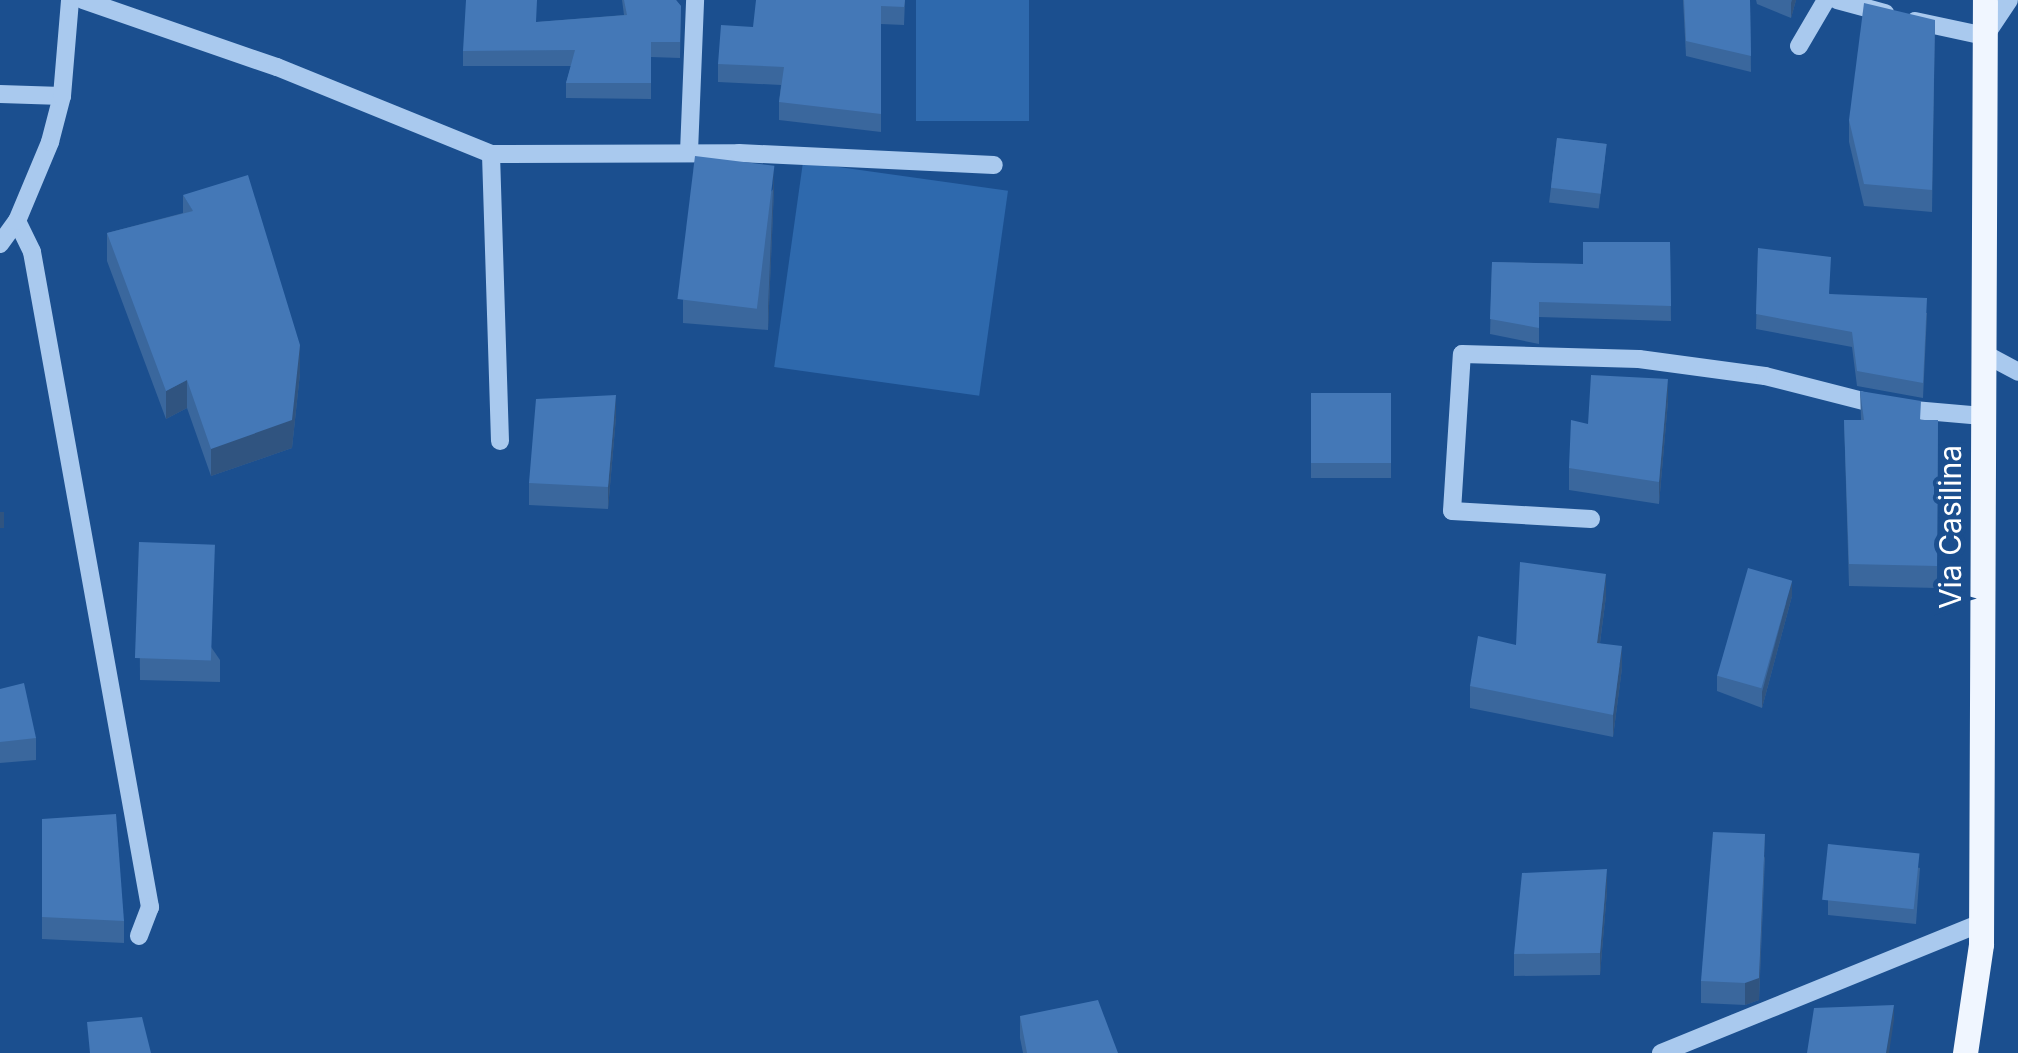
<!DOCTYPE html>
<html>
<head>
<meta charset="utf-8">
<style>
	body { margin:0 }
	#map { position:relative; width:2018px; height:1053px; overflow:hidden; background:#1b4f8f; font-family:Inter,sans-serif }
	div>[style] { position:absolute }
	.green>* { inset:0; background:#2e69ad; transform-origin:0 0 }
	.minor>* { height:18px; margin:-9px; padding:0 9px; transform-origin:9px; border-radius:9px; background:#a9c9ee }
	.major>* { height:25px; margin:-12.5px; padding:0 12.5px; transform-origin:12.5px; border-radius:12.5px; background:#f0f6ff }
	.wall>* { inset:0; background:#3a679d; transform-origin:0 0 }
	.shaded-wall>* { inset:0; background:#305480; transform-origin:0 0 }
	.building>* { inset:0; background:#4478b7; transform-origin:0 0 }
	span { translate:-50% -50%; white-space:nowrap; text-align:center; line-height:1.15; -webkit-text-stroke:10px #1b4f8f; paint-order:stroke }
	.street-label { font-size:30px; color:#fff }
</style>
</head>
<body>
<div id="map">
	<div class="green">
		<i style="left:916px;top:0;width:113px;height:121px"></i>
		<i style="left:803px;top:162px;width:207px;height:207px;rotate:8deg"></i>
	</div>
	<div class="minor">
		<i style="left:83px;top:0;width:205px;rotate:19.1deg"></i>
		<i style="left:277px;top:67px;width:231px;rotate:22.1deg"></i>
		<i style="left:1837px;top:0;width:50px;rotate:15.2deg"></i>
		<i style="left:1915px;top:21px;width:72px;rotate:12.1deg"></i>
		<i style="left:1985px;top:36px;width:43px;rotate:-56.3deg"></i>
		<i style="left:1799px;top:46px;width:53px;rotate:-59.6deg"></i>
		<i style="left:0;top:94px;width:62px;rotate:1.8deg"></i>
		<i style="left:689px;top:152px;width:152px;rotate:-87.7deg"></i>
		<i style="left:17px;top:221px;width:34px;rotate:64deg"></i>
		<i style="left:32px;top:252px;width:666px;rotate:79.79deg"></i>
		<i style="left:150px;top:907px;width:31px;rotate:111deg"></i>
		<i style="left:0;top:244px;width:29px;rotate:-54deg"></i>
		<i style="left:17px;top:221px;width:86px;rotate:-67.3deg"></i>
		<i style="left:50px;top:142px;width:48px;rotate:-75.4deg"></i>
		<i style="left:62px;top:96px;width:96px;rotate:-85.2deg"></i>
		<i style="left:1983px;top:353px;width:40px;rotate:28deg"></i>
		<i style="left:500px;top:441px;width:287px;rotate:-91.8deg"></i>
		<i style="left:491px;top:154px;width:248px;rotate:-0.2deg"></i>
		<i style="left:739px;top:153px;width:255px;rotate:2.7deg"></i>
		<i style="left:1591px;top:519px;width:139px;rotate:-176.7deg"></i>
		<i style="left:1452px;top:511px;width:157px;rotate:-86.4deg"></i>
		<i style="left:1462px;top:354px;width:177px;rotate:1.6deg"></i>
		<i style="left:1639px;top:359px;width:127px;rotate:7.7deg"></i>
		<i style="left:1765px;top:376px;width:130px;rotate:14.3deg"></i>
		<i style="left:1891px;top:408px;width:92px;rotate:5deg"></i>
		<i style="left:1661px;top:1053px;width:345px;rotate:-22.1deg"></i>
	</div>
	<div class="major">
		<i style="left:1965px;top:1053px;width:110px;rotate:-81.6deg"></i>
		<i style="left:1981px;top:944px;width:944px;rotate:-89.76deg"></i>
	</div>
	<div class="wall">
		<i style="clip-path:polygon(622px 0,676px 0,681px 6px,680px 58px,651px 57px,651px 99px,566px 98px,566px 83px,571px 66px,463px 66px,463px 51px,537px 22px,624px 15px)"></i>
		<i style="clip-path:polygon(905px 0,904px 25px,881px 24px,881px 132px,779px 120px,779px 102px,781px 85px,718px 82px,718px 64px,753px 27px)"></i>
		<i style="clip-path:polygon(1683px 0,1750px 0,1751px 72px,1686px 56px)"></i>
		<i style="clip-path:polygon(1756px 0,1796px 0,1791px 18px,1757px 4px)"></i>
		<i style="clip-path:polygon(1935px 20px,1932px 212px,1864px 206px,1849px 142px,1849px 120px)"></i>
		<i style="left:1557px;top:138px;width:50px;height:65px;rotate:7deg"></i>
		<i style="clip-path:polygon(774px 188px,768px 330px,683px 323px,683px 300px)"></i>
		<i style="clip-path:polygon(183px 195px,300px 373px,292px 448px,211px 476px,187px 408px,166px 419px,107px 261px,107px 233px,183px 213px)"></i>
		<i style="clip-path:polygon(1670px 242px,1671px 321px,1539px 317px,1539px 344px,1490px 334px,1492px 262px,1583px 264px)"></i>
		<i style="clip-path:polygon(1758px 248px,1830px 294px,1927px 313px,1923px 398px,1857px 386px,1852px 347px,1756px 329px)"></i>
		<i style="clip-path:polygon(1860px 391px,1921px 420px,1938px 420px,1937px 588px,1849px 586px,1844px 420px,1861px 420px)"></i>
		<i style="left:1311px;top:393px;width:80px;height:85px"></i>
		<i style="clip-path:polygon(1668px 401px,1659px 504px,1569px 490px,1569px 468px,1588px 424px)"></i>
		<i style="clip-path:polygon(616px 417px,608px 509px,529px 505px,529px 483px)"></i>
		<i style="clip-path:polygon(139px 542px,220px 660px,220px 682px,140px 680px)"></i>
		<i style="clip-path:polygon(1606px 596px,1600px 643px,1622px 668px,1613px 737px,1470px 708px,1470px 686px,1516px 645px)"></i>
		<i style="clip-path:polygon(1792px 596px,1762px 708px,1717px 691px,1717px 676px)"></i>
		<i style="clip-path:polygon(0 689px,36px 738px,36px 760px,0 763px)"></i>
		<i style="clip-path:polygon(42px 819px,124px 921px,124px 943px,42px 939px)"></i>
		<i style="clip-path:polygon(1828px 844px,1920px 868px,1916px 924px,1828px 915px)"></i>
		<i style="clip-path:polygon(1765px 856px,1759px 1000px,1745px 1005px,1701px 1003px,1701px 981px)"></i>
		<i style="clip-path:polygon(1607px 891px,1600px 975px,1514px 976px,1514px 954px)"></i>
		<i style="clip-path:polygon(1020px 1016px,1118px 1053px,1023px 1053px,1020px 1038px)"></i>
	</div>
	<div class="shaded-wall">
		<i style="clip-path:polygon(1792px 0,1796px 0,1791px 18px,1791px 3px)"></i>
		<i style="clip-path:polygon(774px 166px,774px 188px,768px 330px,768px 308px)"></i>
		<i style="clip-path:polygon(300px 345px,300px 373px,292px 448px,211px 476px,211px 449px)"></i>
		<i style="clip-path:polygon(1668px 379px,1668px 401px,1659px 504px,1659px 482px)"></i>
		<i style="clip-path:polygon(187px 380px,187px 408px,166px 419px,166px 391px)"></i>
		<i style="clip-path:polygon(616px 395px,616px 417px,608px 509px,608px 487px)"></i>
		<i style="left:4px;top:512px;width:16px;height:4px;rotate:90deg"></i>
		<i style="clip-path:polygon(1606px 574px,1606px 596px,1597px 665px,1597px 643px)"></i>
		<i style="clip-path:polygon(1792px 581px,1792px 596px,1762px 708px,1762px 692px)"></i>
		<i style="clip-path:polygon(1622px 646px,1622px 668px,1613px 737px,1613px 715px)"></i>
		<i style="clip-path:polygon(1765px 834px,1759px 1000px,1745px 1005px,1745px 983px)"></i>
		<i style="clip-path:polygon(1607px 869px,1607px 891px,1600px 975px,1600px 953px)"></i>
		<i style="clip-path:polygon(1894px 1005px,1894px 1020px,1889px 1053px,1886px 1053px)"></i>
	</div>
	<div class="building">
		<i style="clip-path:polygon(466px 0,537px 0,536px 22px,627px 15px,624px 0,676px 0,681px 6px,680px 42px,651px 42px,651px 83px,566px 83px,575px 50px,463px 51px)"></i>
		<i style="clip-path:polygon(756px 0,905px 0,904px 7px,881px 6px,881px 114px,779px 102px,784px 67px,718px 64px,721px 25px,753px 27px)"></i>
		<i style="clip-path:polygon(1684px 0,1750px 0,1751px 56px,1686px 41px)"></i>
		<i style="clip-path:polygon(1864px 3px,1935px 20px,1932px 190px,1864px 184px,1849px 120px)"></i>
		<i style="left:1557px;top:138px;width:50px;height:50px;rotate:7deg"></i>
		<i style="left:695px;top:156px;width:80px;height:144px;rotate:7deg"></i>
		<i style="clip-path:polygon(248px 175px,300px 345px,292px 420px,211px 449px,187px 380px,166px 391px,107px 233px,193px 211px,183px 195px)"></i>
		<i style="clip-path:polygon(1583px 242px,1670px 242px,1671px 306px,1539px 302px,1539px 328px,1490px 319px,1492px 262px,1583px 264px)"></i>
		<i style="clip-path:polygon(1758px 248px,1831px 257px,1829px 294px,1927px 298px,1923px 383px,1857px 371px,1852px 332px,1756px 314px)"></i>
		<i style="clip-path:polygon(1591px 375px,1668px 379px,1659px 482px,1569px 468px,1571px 420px,1588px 424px)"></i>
		<i style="clip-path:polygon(1860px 391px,1921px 401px,1920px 420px,1938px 420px,1937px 566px,1849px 564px,1844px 420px,1864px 420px)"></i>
		<i style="left:1311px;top:393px;width:80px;height:70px"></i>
		<i style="clip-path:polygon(616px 395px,608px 487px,529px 483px,536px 399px)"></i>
		<i style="left:139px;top:542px;width:76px;height:116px;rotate:2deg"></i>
		<i style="clip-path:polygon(1520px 562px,1606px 574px,1597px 643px,1622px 646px,1613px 715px,1470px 686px,1478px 636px,1516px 645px)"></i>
		<i style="left:1748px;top:568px;width:46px;height:112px;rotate:16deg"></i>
		<i style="clip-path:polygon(24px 683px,36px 738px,0 742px,0 689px)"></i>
		<i style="clip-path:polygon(116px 814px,124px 921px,42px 917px,42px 819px)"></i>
		<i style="clip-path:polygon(1713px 832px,1765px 834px,1759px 978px,1745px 983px,1701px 981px)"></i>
		<i style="left:1828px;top:844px;width:92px;height:56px;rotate:6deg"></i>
		<i style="clip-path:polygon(1607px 869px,1600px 953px,1514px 954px,1522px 873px)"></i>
		<i style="clip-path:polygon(1098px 1000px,1118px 1053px,1027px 1053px,1020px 1016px)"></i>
		<i style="clip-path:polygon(1894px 1005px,1886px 1053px,1807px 1053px,1814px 1008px)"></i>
		<i style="clip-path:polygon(142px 1017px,151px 1053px,90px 1053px,87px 1022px)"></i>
	</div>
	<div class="street-label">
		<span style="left:1950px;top:527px;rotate:-90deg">Via Casilina</span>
	</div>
</div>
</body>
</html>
